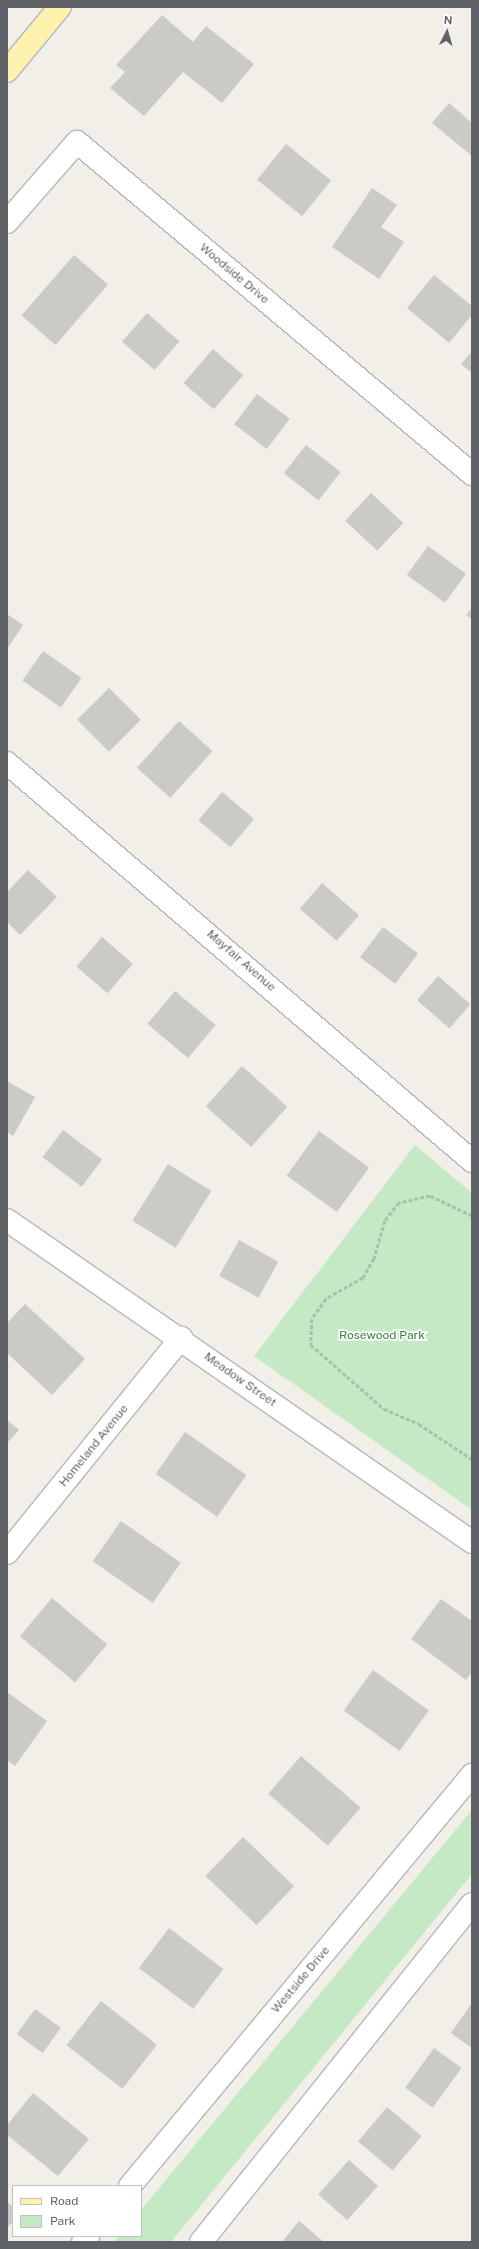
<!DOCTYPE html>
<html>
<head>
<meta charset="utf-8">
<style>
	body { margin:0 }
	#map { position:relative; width:479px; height:2249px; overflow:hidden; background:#f1efe8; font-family:"Public Sans",sans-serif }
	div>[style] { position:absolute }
	.green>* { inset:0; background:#c5e8c5 }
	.building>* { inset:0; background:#cccac5; transform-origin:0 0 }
	.path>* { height:2.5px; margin-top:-1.25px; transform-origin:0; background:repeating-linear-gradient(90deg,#9cc7a9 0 4px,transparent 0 6px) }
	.roads { filter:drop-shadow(1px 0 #b5b8bc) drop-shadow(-1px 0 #b5b8bc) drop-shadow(0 1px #b5b8bc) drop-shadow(0 -1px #b5b8bc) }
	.minor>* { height:22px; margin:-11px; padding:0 11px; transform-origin:11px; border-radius:11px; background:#fff }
	.primary>* { height:22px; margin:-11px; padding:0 11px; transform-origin:11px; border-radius:11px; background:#fff2af }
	span { translate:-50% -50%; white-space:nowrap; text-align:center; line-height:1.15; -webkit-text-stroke:3.5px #fff; paint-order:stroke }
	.street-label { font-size:12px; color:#5f6368 }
	.park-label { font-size:12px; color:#348238 }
	.frame { position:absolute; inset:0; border:8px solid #5f6368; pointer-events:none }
	.legend { position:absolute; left:12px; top:2185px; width:130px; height:52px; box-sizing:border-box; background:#fff; border:1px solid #bfc1c3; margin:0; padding:5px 7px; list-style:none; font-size:12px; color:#5f6368 }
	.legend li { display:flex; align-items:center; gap:8px; height:20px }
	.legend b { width:20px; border:1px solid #bfc1c3 }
	.north { position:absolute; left:427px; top:12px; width:40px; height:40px; -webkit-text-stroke:3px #fff; paint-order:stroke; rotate:5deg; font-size:11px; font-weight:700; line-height:16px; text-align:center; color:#5f6368 }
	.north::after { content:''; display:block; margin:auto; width:14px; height:18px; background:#5f6368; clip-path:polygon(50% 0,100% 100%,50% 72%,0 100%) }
</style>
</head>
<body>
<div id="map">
	<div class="green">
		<i style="clip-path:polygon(415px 1145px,472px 1193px,472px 1510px,254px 1356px)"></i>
		<i style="clip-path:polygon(472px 1810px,472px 1874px,171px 2242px,114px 2242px,119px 2236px,141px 2236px,141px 2210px)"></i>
	</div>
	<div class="building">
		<i style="clip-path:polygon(162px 15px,193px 42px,206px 26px,254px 64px,222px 103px,183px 72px,144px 116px,110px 88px,125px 72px,116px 65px)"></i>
		<i style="clip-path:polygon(449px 103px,472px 123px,472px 156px,432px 123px)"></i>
		<i style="left:286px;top:144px;width:58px;height:46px;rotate:39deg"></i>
		<i style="clip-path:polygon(372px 188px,397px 205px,381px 227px,404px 242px,379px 279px,332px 247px)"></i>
		<i style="left:74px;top:255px;width:45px;height:80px;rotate:41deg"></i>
		<i style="clip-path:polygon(434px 275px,472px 306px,472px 315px,449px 343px,407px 308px)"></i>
		<i style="left:147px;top:313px;width:43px;height:38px;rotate:41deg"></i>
		<i style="left:213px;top:349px;width:40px;height:45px;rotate:41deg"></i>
		<i style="clip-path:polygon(472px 351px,472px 373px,461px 364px)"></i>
		<i style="left:257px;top:394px;width:41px;height:38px;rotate:37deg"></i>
		<i style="left:306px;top:445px;width:44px;height:36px;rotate:38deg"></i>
		<i style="left:371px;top:493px;width:44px;height:38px;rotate:43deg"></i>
		<i style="left:428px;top:546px;width:47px;height:36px;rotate:36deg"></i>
		<i style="clip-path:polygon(472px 608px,472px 619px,466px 615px)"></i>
		<i style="clip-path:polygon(7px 614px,23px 625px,7px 649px)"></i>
		<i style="left:43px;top:651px;width:47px;height:36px;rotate:35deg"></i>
		<i style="left:109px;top:688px;width:45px;height:45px;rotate:45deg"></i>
		<i style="left:179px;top:721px;width:45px;height:63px;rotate:42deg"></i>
		<i style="left:222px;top:792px;width:42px;height:37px;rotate:40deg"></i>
		<i style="clip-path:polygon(28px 870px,57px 897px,20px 935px,7px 922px,7px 892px)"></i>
		<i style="left:322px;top:883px;width:49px;height:34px;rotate:41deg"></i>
		<i style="left:383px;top:927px;width:44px;height:38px;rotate:37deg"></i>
		<i style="left:102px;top:937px;width:41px;height:39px;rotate:41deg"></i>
		<i style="left:438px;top:976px;width:43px;height:32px;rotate:41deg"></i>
		<i style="left:175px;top:991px;width:53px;height:43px;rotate:40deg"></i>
		<i style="left:242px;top:1066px;width:61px;height:54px;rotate:42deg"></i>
		<i style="clip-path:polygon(7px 1081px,35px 1097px,13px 1136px,7px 1132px)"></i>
		<i style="left:63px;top:1130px;width:49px;height:34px;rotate:37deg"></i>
		<i style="left:319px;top:1131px;width:62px;height:55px;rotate:36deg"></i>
		<i style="left:168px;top:1164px;width:51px;height:67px;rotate:32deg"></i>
		<i style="left:239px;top:1240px;width:45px;height:41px;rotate:29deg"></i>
		<i style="clip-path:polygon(25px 1304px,85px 1359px,52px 1395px,7px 1353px,7px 1323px)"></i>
		<i style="clip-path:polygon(7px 1420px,19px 1430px,7px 1443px)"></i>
		<i style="left:185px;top:1432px;width:75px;height:51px;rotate:35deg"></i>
		<i style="left:121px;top:1521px;width:73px;height:49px;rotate:35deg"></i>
		<i style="left:52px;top:1598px;width:72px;height:50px;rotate:40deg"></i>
		<i style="clip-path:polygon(441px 1599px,472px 1621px,472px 1672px,466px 1680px,411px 1639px)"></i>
		<i style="left:373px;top:1670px;width:69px;height:50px;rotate:36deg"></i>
		<i style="clip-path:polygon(7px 1692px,47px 1721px,15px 1766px,7px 1760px)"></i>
		<i style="left:301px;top:1756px;width:79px;height:50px;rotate:41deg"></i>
		<i style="left:243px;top:1837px;width:71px;height:54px;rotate:44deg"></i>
		<i style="left:169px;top:1928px;width:68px;height:50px;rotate:37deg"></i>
		<i style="left:101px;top:2001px;width:71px;height:56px;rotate:38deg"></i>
		<i style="clip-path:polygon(472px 2003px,472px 2048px,451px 2033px)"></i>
		<i style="left:35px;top:2009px;width:32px;height:31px;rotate:36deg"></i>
		<i style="left:434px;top:2048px;width:34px;height:49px;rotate:36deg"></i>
		<i style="clip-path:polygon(33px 2093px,89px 2139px,58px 2176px,7px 2135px,7px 2125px)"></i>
		<i style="left:387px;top:2107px;width:45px;height:45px;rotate:40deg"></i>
		<i style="left:349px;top:2160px;width:39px;height:46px;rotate:42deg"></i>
		<i style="clip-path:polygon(7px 2202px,13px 2207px,13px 2221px,7px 2228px)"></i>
		<i style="clip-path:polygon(299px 2221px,324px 2242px,282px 2242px)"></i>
	</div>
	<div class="path">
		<i style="left:472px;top:1216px;width:47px;rotate:-154.5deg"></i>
		<i style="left:430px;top:1196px;width:32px;rotate:167deg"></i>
		<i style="left:399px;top:1203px;width:23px;rotate:128deg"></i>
		<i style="left:385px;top:1221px;width:40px;rotate:106deg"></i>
		<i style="left:374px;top:1259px;width:22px;rotate:120deg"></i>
		<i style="left:363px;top:1278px;width:43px;rotate:150.4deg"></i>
		<i style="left:326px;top:1299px;width:24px;rotate:125deg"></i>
		<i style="left:312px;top:1319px;width:26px;rotate:92deg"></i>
		<i style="left:311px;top:1345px;width:97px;rotate:41.2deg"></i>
		<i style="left:384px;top:1409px;width:38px;rotate:23deg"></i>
		<i style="left:419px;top:1424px;width:64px;rotate:33.4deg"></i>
	</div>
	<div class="roads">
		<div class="minor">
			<i style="left:7px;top:222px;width:106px;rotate:-48.8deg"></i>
			<i style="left:77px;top:142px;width:516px;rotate:40.05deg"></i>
			<i style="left:7px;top:763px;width:612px;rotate:40.56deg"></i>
			<i style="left:7px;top:1220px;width:566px;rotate:34.7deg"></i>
			<i style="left:7px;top:1553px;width:277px;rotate:-51deg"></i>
			<i style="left:130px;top:2186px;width:535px;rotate:-50.24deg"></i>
			<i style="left:83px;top:2242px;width:8px;rotate:-50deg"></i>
			<i style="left:201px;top:2242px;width:433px;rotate:-51.3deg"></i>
		</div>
		<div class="primary">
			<i style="left:7px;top:71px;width:83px;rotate:-50.4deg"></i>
		</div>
	</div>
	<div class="street-label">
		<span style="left:234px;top:274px;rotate:40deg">Woodside Drive</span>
		<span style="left:241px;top:961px;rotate:41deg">Mayfair Avenue</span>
		<span style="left:240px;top:1380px;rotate:35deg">Meadow Street</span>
		<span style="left:94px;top:1446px;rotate:-51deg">Homeland Avenue</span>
		<span style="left:301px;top:1980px;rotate:-50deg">Westside Drive</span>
	</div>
	<div class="park-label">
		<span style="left:382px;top:1336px">Rosewood Park</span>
	</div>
	<div class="frame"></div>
	<ul class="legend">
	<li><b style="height:5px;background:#fff2af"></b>Road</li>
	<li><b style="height:11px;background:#c5e8c5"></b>Park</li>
	</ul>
	<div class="north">N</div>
</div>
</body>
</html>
